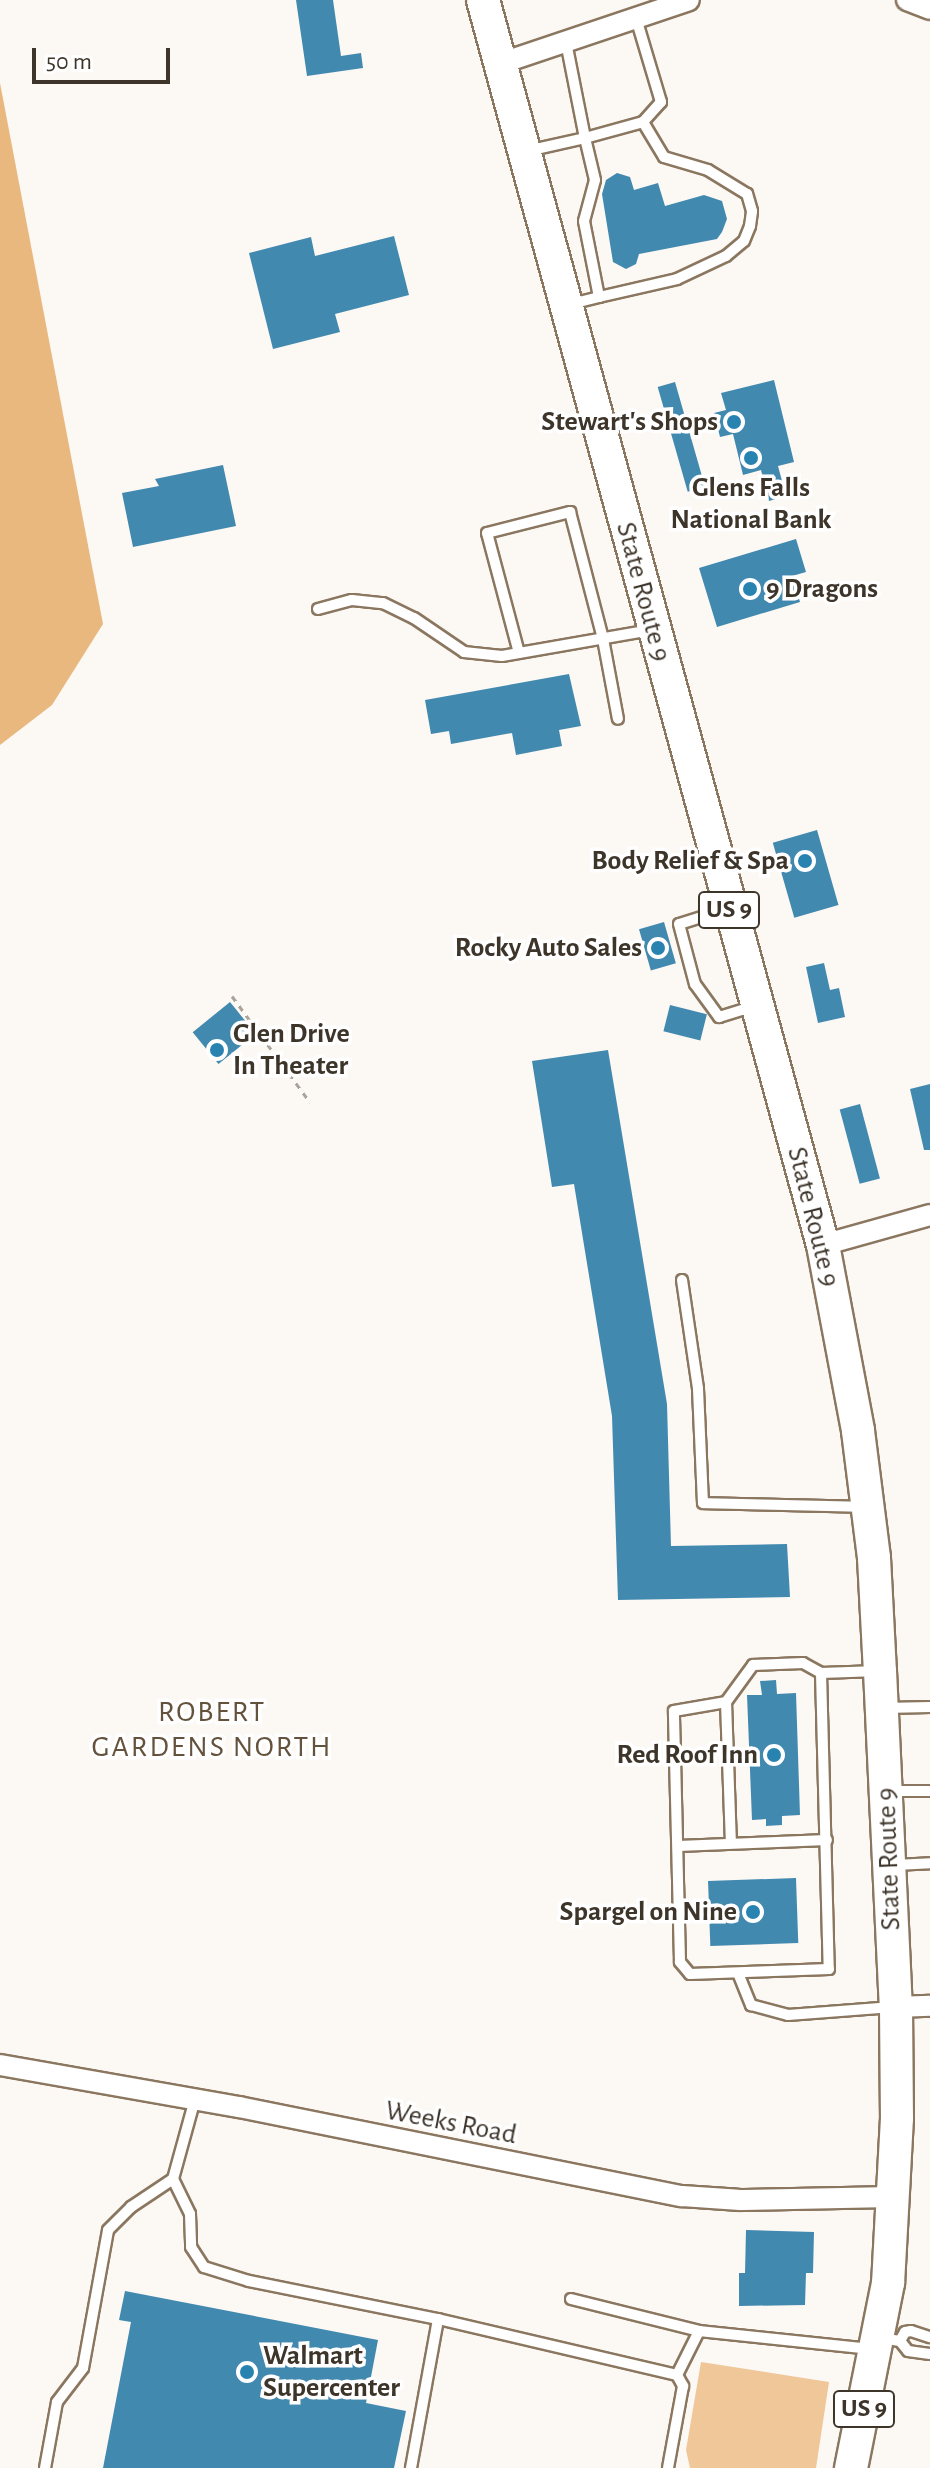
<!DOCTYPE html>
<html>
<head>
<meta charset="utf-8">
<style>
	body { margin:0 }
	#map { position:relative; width:930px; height:2468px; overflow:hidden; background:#fcf8f3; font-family:"Alegreya Sans",sans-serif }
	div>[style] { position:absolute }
	.green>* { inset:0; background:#efc799 }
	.forest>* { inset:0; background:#e8b87f }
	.building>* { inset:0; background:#4289b0; transform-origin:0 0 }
	.path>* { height:3px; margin-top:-1.5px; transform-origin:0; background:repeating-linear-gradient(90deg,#a9a39c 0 6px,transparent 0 12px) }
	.roads { filter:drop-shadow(2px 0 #8b7760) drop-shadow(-2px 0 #8b7760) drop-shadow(0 2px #8b7760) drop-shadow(0 -2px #8b7760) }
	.lane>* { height:10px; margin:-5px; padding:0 5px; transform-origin:5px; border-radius:5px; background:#fff }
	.street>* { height:20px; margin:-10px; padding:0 10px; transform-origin:10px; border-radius:10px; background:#fff }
	.primary>* { height:32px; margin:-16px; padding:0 16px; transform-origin:16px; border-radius:16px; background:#fff }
	.dots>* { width:22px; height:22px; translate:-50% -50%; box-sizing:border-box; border:4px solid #fff; border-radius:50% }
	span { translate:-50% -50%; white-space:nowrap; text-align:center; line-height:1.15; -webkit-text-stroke:7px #fff; paint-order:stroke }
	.shield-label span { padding:2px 6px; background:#fff; border:2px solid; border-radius:6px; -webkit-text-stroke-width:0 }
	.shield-label { font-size:26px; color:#3d342a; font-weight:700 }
	.poi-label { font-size:28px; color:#3d342a; font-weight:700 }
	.right { translate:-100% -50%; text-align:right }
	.left { translate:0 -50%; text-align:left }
	.street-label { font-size:28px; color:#3d342a }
	.neighbourhood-label { font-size:30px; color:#64523c; letter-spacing:2px }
	.scale { position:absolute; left:32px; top:48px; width:138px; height:36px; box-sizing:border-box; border:4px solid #3d342a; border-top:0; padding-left:10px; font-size:24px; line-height:28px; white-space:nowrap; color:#3d342a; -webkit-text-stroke:6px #fff; paint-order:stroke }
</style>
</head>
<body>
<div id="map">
	<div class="green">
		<i style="clip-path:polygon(701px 2362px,829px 2382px,816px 2468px,690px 2468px,686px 2450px)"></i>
	</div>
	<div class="forest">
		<i style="clip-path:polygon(0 83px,103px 624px,52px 705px,0 745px)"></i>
	</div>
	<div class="building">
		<i style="clip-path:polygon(296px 0,333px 0,341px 56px,361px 53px,363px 68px,307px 76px)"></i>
		<i style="clip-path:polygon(617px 173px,630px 177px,634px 190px,658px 183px,665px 206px,704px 195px,722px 201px,727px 219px,722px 232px,717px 239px,639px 254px,636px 264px,626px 269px,613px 262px,602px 194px,606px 180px)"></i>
		<i style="clip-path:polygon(394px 236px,409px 295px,335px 314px,340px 332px,273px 349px,249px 253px,311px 237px,315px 256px)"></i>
		<i style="clip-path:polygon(774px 380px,794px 462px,778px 466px,786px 496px,769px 501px,761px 470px,743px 475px,733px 434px,720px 437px,714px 413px,726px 410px,721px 393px)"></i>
		<i style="left:675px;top:382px;width:109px;height:18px;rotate:74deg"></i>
		<i style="clip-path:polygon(223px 465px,236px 526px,133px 547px,122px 493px,159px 486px,155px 479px)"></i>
		<i style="clip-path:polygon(796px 539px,806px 572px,792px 576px,800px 602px,717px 627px,699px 568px)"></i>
		<i style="clip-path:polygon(569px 674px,581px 726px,559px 730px,562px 746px,516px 755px,512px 733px,451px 744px,449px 731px,431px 734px,425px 700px)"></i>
		<i style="left:817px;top:830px;width:78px;height:46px;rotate:74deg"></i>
		<i style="left:664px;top:922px;width:43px;height:26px;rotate:74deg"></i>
		<i style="clip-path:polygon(824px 963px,830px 990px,839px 988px,845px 1017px,818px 1023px,806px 967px)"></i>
		<i style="left:230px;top:1002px;width:41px;height:48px;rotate:51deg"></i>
		<i style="left:670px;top:1005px;width:38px;height:27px;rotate:14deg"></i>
		<i style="clip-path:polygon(608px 1050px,667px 1404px,671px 1546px,787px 1544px,790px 1597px,618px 1600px,612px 1416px,574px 1184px,552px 1187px,532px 1061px)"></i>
		<i style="clip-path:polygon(930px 1084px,930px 1150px,924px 1150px,910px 1089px)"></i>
		<i style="left:860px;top:1104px;width:77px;height:21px;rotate:75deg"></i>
		<i style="clip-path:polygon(776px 1680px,777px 1694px,796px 1693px,800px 1815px,782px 1816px,782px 1825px,766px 1826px,766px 1819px,752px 1820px,747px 1695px,762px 1695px,760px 1681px)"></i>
		<i style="left:796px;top:1878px;width:65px;height:88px;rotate:88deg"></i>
		<i style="clip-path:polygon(746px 2230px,814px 2232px,813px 2273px,806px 2273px,805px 2305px,739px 2306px,739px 2273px,745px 2273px)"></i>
		<i style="clip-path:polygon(125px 2291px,378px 2340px,366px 2403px,406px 2411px,394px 2468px,103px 2468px,131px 2322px,119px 2320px)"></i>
	</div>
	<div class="path">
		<i style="left:232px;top:996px;width:132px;rotate:53.7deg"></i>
	</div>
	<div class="roads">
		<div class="lane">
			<i style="left:527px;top:151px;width:59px;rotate:-12.6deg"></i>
			<i style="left:585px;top:138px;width:98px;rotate:-101.2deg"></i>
			<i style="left:599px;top:297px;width:80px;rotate:-13deg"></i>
			<i style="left:677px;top:279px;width:54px;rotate:-25.1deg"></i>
			<i style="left:726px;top:256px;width:23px;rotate:-40deg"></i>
			<i style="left:744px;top:241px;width:16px;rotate:-68deg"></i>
			<i style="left:750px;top:226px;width:15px;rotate:-82deg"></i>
			<i style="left:752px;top:211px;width:18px;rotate:-106deg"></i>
			<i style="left:747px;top:194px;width:46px;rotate:-148.4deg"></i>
			<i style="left:708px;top:170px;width:46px;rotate:-163.5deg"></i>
			<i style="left:664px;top:157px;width:41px;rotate:-121deg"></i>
			<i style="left:571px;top:304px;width:29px;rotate:-14deg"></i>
			<i style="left:599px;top:297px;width:77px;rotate:-101.2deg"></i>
			<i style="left:584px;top:221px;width:42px;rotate:-75deg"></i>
			<i style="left:595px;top:180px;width:43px;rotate:-103.4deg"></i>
			<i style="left:585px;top:138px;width:60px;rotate:-15.4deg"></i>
			<i style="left:643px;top:122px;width:27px;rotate:-48deg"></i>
			<i style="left:661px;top:102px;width:88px;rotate:-106.6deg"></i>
			<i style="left:318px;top:609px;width:35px;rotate:-15deg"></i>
			<i style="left:352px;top:600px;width:31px;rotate:6deg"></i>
			<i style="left:383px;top:603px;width:34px;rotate:26deg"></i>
			<i style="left:414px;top:618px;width:60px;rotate:34.2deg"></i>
			<i style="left:464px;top:652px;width:38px;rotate:6deg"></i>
			<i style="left:502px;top:656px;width:151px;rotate:-9.9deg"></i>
			<i style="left:519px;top:653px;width:124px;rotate:-104.9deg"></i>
			<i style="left:487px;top:533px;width:86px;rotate:-14.2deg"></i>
			<i style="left:570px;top:512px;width:131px;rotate:75.4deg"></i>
			<i style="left:603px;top:639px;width:81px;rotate:79.4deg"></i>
			<i style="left:727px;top:909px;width:50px;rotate:162.6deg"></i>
			<i style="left:679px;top:924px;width:62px;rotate:75.1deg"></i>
			<i style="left:695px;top:984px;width:41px;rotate:54deg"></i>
			<i style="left:719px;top:1017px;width:34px;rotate:-17deg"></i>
			<i style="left:682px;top:1280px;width:110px;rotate:81.6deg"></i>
			<i style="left:698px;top:1389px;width:114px;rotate:87.5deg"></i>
			<i style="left:703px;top:1503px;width:162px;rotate:1.4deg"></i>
			<i style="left:821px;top:1673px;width:296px;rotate:88.5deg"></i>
			<i style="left:829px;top:1969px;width:139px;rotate:177.9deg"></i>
			<i style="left:690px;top:1974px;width:16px;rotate:-130deg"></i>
			<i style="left:680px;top:1962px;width:251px;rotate:-91.4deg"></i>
			<i style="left:674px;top:1711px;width:53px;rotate:-9.8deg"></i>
			<i style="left:726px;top:1702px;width:46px;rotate:-53.9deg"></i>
			<i style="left:753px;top:1665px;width:50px;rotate:-2.3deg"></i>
			<i style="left:803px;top:1663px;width:21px;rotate:29deg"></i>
			<i style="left:821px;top:1673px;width:57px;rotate:-2deg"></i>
			<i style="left:726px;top:1702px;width:141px;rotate:88deg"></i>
			<i style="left:884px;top:1708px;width:46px;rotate:-1.2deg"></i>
			<i style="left:888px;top:1791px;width:42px"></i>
			<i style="left:678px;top:1846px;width:149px;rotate:-2.3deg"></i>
			<i style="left:895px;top:1865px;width:35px;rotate:-3deg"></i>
			<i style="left:738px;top:1973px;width:35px;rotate:68deg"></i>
			<i style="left:751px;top:2005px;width:38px;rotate:15deg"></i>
			<i style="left:788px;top:2015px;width:105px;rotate:-4.4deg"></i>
			<i style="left:173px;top:2179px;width:39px;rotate:64deg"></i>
			<i style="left:190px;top:2214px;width:33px;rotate:88deg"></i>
			<i style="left:191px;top:2247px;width:24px;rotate:57deg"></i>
			<i style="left:204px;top:2267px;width:47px;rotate:17.3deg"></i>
			<i style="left:249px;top:2281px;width:193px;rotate:11.4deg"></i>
			<i style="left:571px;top:2299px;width:132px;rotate:14deg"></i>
			<i style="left:699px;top:2331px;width:173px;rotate:6deg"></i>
			<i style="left:881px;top:2338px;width:19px;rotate:9deg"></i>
			<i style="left:900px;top:2341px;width:13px;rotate:51deg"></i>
			<i style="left:908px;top:2351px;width:22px;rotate:8deg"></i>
			<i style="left:900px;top:2341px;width:10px;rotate:-61deg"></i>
			<i style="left:905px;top:2332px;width:6px;rotate:-9deg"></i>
			<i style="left:911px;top:2331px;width:20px;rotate:18deg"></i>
			<i style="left:677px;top:2375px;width:49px;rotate:-63.4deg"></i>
			<i style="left:45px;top:2468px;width:67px;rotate:-79.7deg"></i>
			<i style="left:57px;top:2402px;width:43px;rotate:-52.6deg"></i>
			<i style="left:83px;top:2368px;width:140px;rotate:-79.7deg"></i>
			<i style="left:108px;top:2230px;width:33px;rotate:-45deg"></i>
			<i style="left:131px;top:2207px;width:50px;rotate:-33.7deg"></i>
			<i style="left:173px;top:2179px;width:83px;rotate:-74.6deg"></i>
			<i style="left:411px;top:2468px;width:151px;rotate:-79.7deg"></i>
			<i style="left:438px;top:2319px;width:245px;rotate:13.2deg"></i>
			<i style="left:677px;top:2375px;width:13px;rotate:61deg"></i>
			<i style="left:683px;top:2386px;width:83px;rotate:100.4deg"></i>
		</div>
		<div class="street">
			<i style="left:907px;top:0;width:25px;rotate:21deg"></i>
			<i style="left:502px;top:63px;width:197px;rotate:-18.6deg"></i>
			<i style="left:823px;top:1245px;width:111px;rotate:-15.7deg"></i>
			<i style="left:896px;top:2007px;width:34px;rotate:-2deg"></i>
			<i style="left:0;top:2065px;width:243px;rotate:10deg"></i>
			<i style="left:239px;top:2107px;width:452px;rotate:11.4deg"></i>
			<i style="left:682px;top:2196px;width:59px;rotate:3.9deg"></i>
			<i style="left:741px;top:2200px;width:153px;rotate:-1.1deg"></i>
		</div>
		<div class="primary">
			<i style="left:483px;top:0;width:1291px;rotate:74.73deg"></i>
			<i style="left:823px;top:1245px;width:189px;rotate:79.3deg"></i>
			<i style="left:858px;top:1431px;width:128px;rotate:82.8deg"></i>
			<i style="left:874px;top:1558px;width:113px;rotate:87deg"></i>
			<i style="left:880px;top:1671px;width:336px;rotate:87.3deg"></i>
			<i style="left:896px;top:2007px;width:111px;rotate:89.5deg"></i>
			<i style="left:897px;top:2118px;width:165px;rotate:93.1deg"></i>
			<i style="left:888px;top:2283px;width:189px;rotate:101.3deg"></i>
		</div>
	</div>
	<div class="dots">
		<i style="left:734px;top:422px;background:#2983b1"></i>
		<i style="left:751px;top:458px;background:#2983b1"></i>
		<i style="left:750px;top:589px;background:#2983b1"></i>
		<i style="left:805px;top:861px;background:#2983b1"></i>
		<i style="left:658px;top:948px;background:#2983b1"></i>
		<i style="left:217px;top:1050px;background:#2983b1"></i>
		<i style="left:774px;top:1755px;background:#2983b1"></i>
		<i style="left:753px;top:1912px;background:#2983b1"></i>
		<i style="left:247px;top:2372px;background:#2983b1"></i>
	</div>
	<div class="shield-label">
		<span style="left:729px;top:910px">US 9</span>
		<span style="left:864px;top:2409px">US 9</span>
	</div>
	<div class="poi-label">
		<span class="right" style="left:718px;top:422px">Stewart's Shops</span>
		<span style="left:751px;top:504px">Glens Falls<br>National Bank</span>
		<span class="left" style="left:766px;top:589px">9 Dragons</span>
		<span class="right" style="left:789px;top:861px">Body Relief &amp; Spa</span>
		<span class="right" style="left:642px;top:948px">Rocky Auto Sales</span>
		<span class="left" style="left:233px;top:1050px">Glen Drive<br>In Theater</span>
		<span class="right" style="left:758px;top:1755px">Red Roof Inn</span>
		<span class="right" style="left:737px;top:1912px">Spargel on Nine</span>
		<span class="left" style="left:263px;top:2372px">Walmart<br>Supercenter</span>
	</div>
	<div class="street-label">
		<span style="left:643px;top:592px;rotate:75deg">State Route 9</span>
		<span style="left:813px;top:1217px;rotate:76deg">State Route 9</span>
		<span style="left:889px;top:1859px;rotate:-92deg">State Route 9</span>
		<span style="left:451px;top:2123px;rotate:11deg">Weeks Road</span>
	</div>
	<div class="neighbourhood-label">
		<span style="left:212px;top:1729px">ROBERT<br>GARDENS NORTH</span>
	</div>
	<div class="scale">50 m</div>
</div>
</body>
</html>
